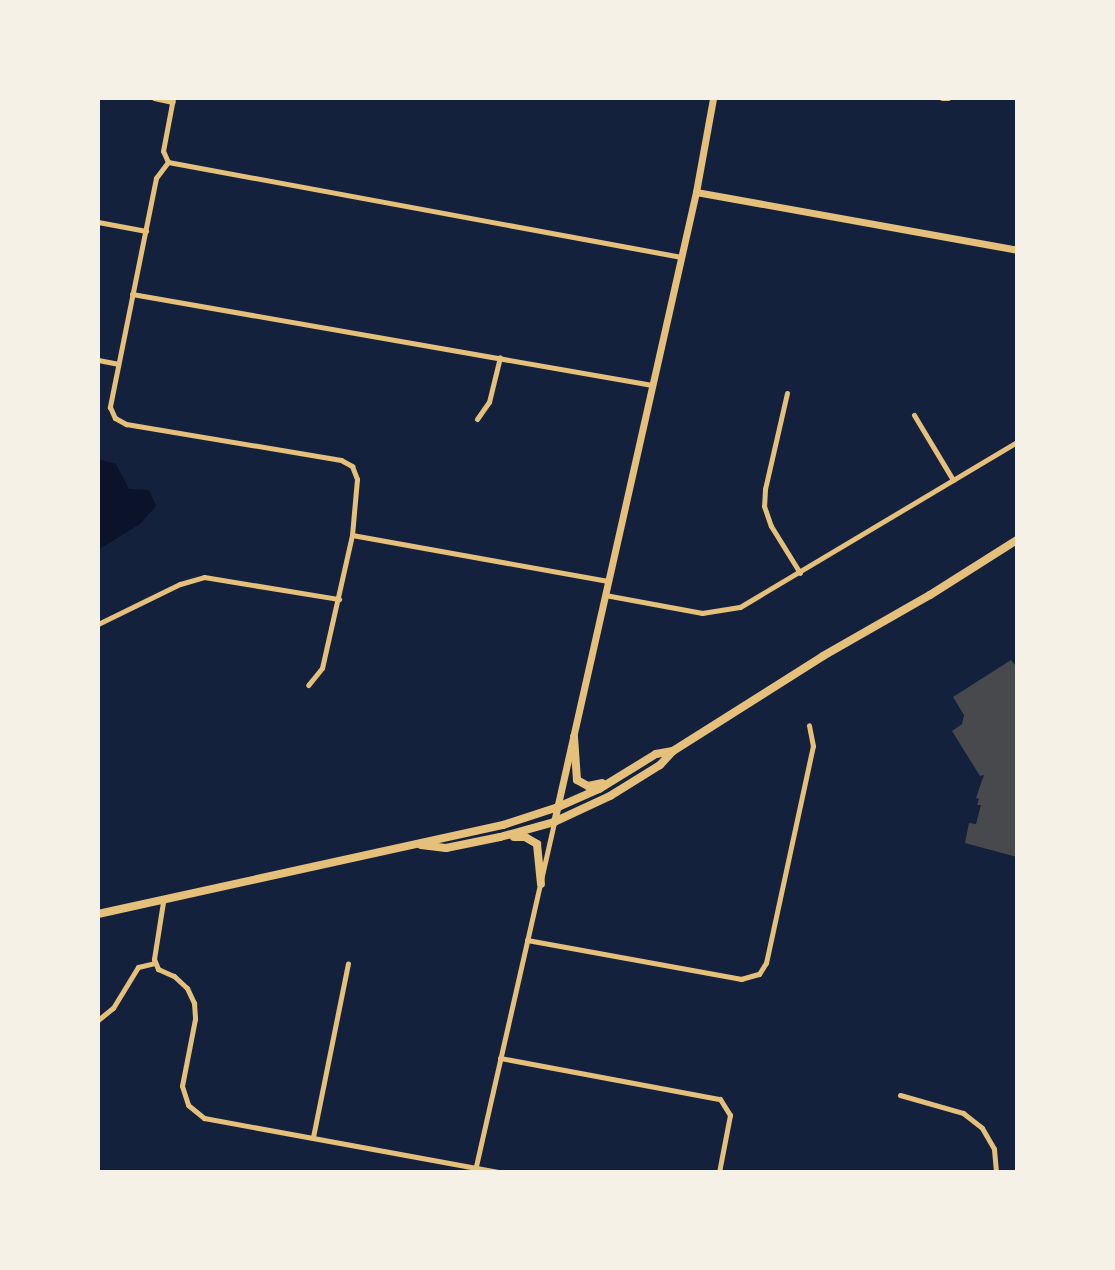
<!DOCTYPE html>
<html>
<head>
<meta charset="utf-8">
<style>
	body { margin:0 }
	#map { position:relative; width:1115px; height:1270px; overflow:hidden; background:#14213d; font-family:"PT Sans Narrow",sans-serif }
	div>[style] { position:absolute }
	.water>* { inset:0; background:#0b132b }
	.building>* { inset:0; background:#48494c }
	.minor>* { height:5px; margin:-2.5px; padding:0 2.5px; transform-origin:2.5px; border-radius:2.5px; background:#e5c07b }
	.tertiary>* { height:7px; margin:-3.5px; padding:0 3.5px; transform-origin:3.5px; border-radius:3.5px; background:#e5c07b }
	.secondary>* { height:8px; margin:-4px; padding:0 4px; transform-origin:4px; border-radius:4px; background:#e5c07b }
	span { translate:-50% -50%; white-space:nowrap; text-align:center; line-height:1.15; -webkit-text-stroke:7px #f6f1e7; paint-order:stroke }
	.frame { position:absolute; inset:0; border:100px solid #f6f1e7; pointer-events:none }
</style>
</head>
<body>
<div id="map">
	<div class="water">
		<i style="clip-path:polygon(98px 459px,116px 464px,129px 489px,149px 490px,156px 506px,140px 524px,98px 550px)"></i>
	</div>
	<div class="building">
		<i style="clip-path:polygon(1011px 660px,1015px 665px,1017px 663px,1017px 857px,965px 843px,969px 823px,976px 824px,981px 805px,977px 805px,979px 799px,976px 798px,984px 775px,980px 776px,952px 731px,962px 724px,964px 715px,953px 697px)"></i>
	</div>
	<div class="minor">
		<i style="left:154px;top:98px;width:19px;rotate:12deg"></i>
		<i style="left:942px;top:98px;width:6px"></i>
		<i style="left:168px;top:162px;width:20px;rotate:127deg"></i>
		<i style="left:156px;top:178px;width:234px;rotate:101.4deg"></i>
		<i style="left:110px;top:407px;width:12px;rotate:66deg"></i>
		<i style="left:115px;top:418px;width:13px;rotate:29deg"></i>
		<i style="left:126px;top:424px;width:218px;rotate:9.5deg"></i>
		<i style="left:341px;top:460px;width:13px;rotate:29deg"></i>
		<i style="left:352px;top:466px;width:14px;rotate:69deg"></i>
		<i style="left:357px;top:479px;width:56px;rotate:95.1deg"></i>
		<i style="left:352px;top:535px;width:136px;rotate:102.7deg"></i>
		<i style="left:322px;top:668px;width:22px;rotate:129deg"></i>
		<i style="left:168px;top:162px;width:522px;rotate:10.49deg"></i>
		<i style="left:168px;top:162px;width:12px;rotate:-114deg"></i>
		<i style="left:163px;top:151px;width:54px;rotate:-79.3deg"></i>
		<i style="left:98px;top:222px;width:49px;rotate:10.6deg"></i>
		<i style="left:132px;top:294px;width:528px;rotate:9.93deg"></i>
		<i style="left:98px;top:360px;width:20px;rotate:11deg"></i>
		<i style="left:787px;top:393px;width:98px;rotate:102.9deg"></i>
		<i style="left:765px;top:489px;width:17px;rotate:93deg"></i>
		<i style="left:764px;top:506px;width:21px;rotate:71deg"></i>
		<i style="left:771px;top:526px;width:55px;rotate:58.3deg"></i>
		<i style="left:914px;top:415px;width:76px;rotate:59deg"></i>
		<i style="left:477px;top:419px;width:21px;rotate:-55deg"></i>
		<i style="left:489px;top:402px;width:46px;rotate:-76.3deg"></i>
		<i style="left:352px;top:535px;width:260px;rotate:10.2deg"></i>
		<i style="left:605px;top:595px;width:99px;rotate:10.5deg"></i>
		<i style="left:702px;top:613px;width:38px;rotate:-9deg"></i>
		<i style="left:740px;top:607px;width:322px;rotate:-30.8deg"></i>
		<i style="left:98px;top:624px;width:91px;rotate:-26deg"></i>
		<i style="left:180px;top:584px;width:25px;rotate:-16deg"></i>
		<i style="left:204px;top:577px;width:137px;rotate:9.3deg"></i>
		<i style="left:163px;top:902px;width:58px;rotate:99deg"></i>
		<i style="left:154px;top:959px;width:11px;rotate:68deg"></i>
		<i style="left:158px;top:969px;width:17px;rotate:24deg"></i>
		<i style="left:174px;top:976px;width:18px;rotate:43deg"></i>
		<i style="left:187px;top:988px;width:17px;rotate:65deg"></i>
		<i style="left:194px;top:1003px;width:16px;rotate:86deg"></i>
		<i style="left:195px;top:1019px;width:68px;rotate:101deg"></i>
		<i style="left:182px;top:1086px;width:20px;rotate:72deg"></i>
		<i style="left:188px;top:1105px;width:21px;rotate:39deg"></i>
		<i style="left:204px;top:1118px;width:299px;rotate:10.4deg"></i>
		<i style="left:527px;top:940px;width:218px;rotate:10.3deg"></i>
		<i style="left:741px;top:979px;width:19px;rotate:-16deg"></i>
		<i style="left:759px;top:974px;width:13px;rotate:-58deg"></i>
		<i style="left:766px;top:963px;width:222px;rotate:-77.8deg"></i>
		<i style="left:813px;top:746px;width:21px;rotate:-101deg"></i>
		<i style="left:98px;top:1020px;width:19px;rotate:-39deg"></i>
		<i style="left:113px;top:1008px;width:48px;rotate:-58.6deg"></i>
		<i style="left:138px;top:967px;width:17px;rotate:-13deg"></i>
		<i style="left:500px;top:1058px;width:224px;rotate:10.6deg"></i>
		<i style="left:720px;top:1099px;width:19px;rotate:58deg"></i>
		<i style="left:730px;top:1115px;width:58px;rotate:100.9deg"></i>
		<i style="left:900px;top:1095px;width:66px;rotate:15.9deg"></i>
		<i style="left:963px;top:1113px;width:24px;rotate:38deg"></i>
		<i style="left:982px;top:1128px;width:24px;rotate:60deg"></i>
		<i style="left:994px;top:1149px;width:23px;rotate:85deg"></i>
		<i style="left:313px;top:1137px;width:177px;rotate:-78.6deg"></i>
		<i style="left:476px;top:1166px;width:353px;rotate:-77.2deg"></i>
	</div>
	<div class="tertiary">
		<i style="left:696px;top:192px;width:326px;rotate:10.2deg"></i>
		<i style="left:554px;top:822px;width:646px;rotate:-77.3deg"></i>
		<i style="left:696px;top:192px;width:96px;rotate:-79.7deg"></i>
	</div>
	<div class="secondary">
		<i style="left:574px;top:737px;width:43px;rotate:86deg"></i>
		<i style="left:577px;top:780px;width:13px;rotate:29deg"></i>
		<i style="left:588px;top:786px;width:14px;rotate:-12deg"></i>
		<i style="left:514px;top:837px;width:11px"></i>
		<i style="left:525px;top:837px;width:14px;rotate:30deg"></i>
		<i style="left:537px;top:844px;width:40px;rotate:84.3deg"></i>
		<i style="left:421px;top:845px;width:25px;rotate:7deg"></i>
		<i style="left:446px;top:848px;width:55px;rotate:-11.5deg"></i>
		<i style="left:500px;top:837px;width:56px;rotate:-15.5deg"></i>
		<i style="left:554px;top:822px;width:62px;rotate:-24.9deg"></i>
		<i style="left:610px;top:796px;width:59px;rotate:-31.8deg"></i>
		<i style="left:660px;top:765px;width:19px;rotate:-47deg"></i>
		<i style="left:673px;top:751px;width:178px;rotate:-32.3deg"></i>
		<i style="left:823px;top:656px;width:123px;rotate:-29.7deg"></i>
		<i style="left:930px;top:595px;width:103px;rotate:-32.3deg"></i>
		<i style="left:98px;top:914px;width:415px;rotate:-12.4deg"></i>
		<i style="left:503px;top:825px;width:58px;rotate:-18.1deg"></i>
		<i style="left:558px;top:807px;width:45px;rotate:-23.7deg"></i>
		<i style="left:599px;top:789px;width:67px;rotate:-31.6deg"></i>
		<i style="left:656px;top:754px;width:17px;rotate:-10deg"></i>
	</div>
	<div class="frame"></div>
</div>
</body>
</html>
